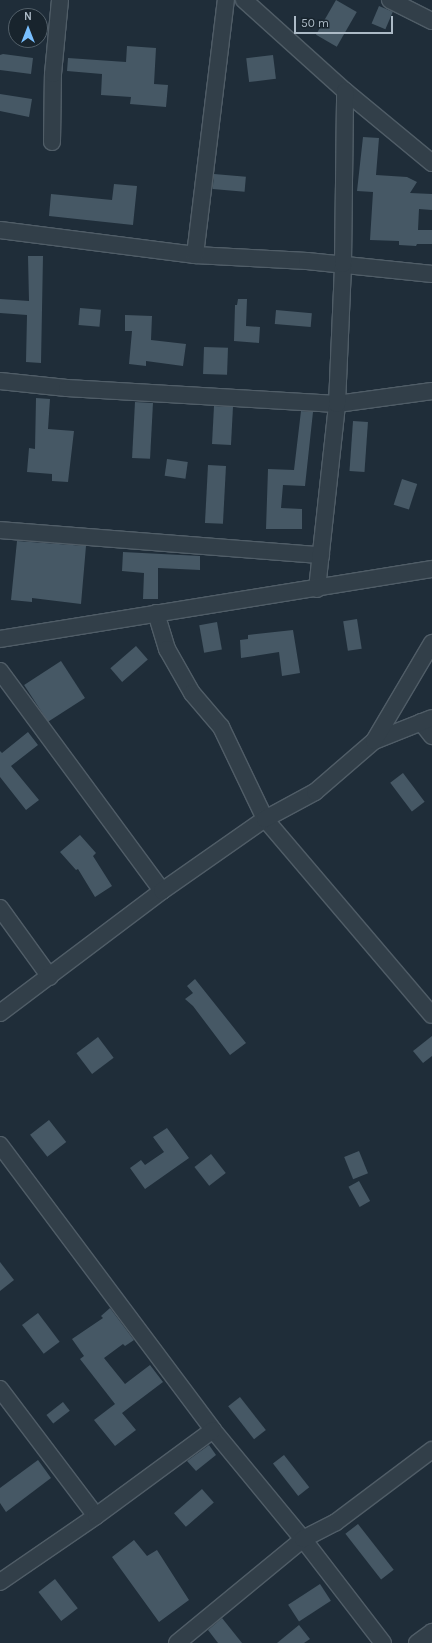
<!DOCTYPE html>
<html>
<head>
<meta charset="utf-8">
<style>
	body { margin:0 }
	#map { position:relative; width:432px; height:1643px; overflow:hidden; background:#1f2d39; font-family:Karla,sans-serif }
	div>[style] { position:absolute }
	.building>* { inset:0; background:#465865; transform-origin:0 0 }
	.roads { filter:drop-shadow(1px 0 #505d67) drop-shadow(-1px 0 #505d67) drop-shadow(0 1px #505d67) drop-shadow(0 -1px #505d67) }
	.minor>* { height:16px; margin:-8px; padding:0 8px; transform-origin:8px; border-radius:8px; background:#323f49 }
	span { translate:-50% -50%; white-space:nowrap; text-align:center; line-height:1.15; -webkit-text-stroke:3px #18242d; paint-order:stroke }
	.north { position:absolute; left:8px; top:8px; width:40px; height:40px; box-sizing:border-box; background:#18242d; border:1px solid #53606a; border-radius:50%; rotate:0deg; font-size:11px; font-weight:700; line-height:16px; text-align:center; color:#acbac6 }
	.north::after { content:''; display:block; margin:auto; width:14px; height:18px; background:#78bfff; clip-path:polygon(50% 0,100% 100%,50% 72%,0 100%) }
	.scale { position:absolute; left:294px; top:16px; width:99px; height:18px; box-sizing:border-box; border:2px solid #acbac6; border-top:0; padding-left:5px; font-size:12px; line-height:14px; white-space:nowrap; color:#acbac6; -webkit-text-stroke:3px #18242d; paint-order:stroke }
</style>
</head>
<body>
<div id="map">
	<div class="building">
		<i style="left:336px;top:0;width:24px;height:40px;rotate:30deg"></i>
		<i style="left:379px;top:6px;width:15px;height:19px;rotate:23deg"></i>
		<i style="clip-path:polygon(127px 46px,156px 48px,154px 84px,168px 85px,166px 107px,130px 104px,131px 97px,101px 95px,102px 74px,67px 71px,68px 58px,126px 62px)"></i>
		<i style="clip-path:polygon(3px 54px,33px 58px,31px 74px,0 70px,0 55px)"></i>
		<i style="left:273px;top:55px;width:24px;height:27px;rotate:83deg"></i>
		<i style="clip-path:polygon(0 94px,32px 99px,29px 117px,0 111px)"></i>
		<i style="clip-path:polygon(363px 137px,379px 138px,376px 175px,407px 177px,417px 182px,410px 193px,432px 194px,432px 210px,419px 209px,418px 230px,432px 230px,432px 244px,417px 244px,416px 246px,399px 245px,399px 241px,370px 240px,373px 192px,357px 191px)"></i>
		<i style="left:214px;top:174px;width:32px;height:15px;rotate:5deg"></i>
		<i style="clip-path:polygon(114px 184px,137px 186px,133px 225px,49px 216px,51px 194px,112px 200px)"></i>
		<i style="clip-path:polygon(28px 256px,43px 256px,41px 363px,26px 362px,27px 315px,0 313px,0 299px,29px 301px)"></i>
		<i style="clip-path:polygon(238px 299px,247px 299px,246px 326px,260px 327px,259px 343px,234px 341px,235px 305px,237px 305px)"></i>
		<i style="left:80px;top:308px;width:21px;height:17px;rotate:5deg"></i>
		<i style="left:276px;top:310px;width:36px;height:14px;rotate:5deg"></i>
		<i style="clip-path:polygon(125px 315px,152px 316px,151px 340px,186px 344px,183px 366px,146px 361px,146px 366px,129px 364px,132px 331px,125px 331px)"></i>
		<i style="left:204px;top:347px;width:24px;height:27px;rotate:2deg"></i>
		<i style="clip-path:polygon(36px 398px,50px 399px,48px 429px,74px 431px,68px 482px,52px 481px,52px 474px,27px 472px,29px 448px,35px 449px)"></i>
		<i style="left:135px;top:402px;width:18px;height:56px;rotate:3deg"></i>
		<i style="left:214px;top:406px;width:19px;height:38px;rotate:3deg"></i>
		<i style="clip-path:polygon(301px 411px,313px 412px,305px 486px,283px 485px,281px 508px,302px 509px,302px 529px,266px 529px,268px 469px,294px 470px)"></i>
		<i style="left:353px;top:421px;width:15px;height:50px;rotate:4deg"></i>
		<i style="left:167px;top:459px;width:21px;height:17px;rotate:8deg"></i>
		<i style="left:208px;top:465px;width:18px;height:58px;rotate:3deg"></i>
		<i style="left:402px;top:479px;width:16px;height:27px;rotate:18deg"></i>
		<i style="clip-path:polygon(17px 541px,86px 546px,81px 604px,32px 598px,32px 602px,11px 600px)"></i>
		<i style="clip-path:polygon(123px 552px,200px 556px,200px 570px,158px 568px,158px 599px,143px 599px,144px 573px,122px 571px)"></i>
		<i style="left:357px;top:619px;width:30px;height:14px;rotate:81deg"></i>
		<i style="left:217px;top:622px;width:28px;height:18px;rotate:80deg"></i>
		<i style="clip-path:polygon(293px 630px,300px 673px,282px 676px,279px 652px,241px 658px,240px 640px,248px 639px,248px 635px)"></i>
		<i style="left:136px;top:646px;width:18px;height:34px;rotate:49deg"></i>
		<i style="left:61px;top:661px;width:44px;height:44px;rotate:57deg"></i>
		<i style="clip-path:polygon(28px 732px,38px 745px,11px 766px,39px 800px,26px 810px,0 777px,0 751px,2px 753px)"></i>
		<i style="left:403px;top:773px;width:36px;height:16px;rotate:53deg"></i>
		<i style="clip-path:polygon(80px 835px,96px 853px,93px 856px,112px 886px,95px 897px,78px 869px,76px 870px,60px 852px)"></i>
		<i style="clip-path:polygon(195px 979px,246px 1043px,230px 1055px,193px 1006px,185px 999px,193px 993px,187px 986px)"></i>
		<i style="clip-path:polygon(432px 1036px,432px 1056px,423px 1063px,413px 1051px)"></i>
		<i style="left:98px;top:1037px;width:26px;height:27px;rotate:53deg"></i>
		<i style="left:49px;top:1120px;width:28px;height:24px;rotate:52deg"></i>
		<i style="clip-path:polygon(167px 1128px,189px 1158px,145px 1189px,130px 1168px,141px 1160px,145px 1165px,164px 1152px,153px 1137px)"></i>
		<i style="left:359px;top:1151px;width:24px;height:16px;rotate:68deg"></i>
		<i style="left:211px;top:1154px;width:24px;height:21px;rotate:52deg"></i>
		<i style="left:359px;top:1181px;width:23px;height:12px;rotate:61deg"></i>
		<i style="clip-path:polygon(0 1262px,14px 1280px,0 1291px)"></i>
		<i style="clip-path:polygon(110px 1308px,134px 1340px,125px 1346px,123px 1344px,104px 1358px,125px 1384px,150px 1365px,163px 1382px,122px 1413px,136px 1430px,115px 1446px,94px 1420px,115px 1404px,80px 1359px,84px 1356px,72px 1339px,103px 1318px,101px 1316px)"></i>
		<i style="left:38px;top:1313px;width:36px;height:20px;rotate:53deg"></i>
		<i style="left:240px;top:1397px;width:42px;height:15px;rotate:52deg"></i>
		<i style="left:63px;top:1402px;width:11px;height:21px;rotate:52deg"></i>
		<i style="clip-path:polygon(209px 1445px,216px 1455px,196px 1471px,187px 1461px)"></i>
		<i style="left:284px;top:1455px;width:41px;height:14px;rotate:52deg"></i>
		<i style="clip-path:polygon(38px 1460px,51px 1478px,6px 1512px,0 1503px,0 1488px)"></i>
		<i style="left:202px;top:1489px;width:18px;height:37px;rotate:49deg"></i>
		<i style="left:358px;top:1524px;width:58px;height:16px;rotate:52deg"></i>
		<i style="clip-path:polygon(134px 1540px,147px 1556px,157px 1550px,189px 1600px,159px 1622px,112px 1557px)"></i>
		<i style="left:55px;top:1579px;width:37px;height:21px;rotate:52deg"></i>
		<i style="left:320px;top:1584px;width:20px;height:38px;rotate:57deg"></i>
		<i style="clip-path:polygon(222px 1618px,242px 1643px,218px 1643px,208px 1630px)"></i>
		<i style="clip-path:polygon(299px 1625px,310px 1639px,304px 1643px,277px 1643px)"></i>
	</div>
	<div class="roads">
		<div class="minor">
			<i style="left:244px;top:0;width:136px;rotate:42deg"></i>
			<i style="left:345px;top:91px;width:113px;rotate:39.6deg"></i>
			<i style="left:390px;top:0;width:47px;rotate:26.6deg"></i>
			<i style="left:52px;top:142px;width:68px;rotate:-89.2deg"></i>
			<i style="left:53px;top:74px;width:74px;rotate:-84.6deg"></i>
			<i style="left:0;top:230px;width:197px;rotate:7.3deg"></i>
			<i style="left:195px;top:255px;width:112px;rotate:3.1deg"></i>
			<i style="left:307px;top:261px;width:126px;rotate:5.9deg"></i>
			<i style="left:195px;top:255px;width:257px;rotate:-83.1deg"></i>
			<i style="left:0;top:381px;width:67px;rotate:6deg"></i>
			<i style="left:67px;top:388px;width:270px;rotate:3.4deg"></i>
			<i style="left:337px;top:404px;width:96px;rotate:-7.8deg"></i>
			<i style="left:0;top:530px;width:322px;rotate:4.5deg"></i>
			<i style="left:317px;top:589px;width:186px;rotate:-83.8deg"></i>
			<i style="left:337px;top:404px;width:140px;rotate:-87.5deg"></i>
			<i style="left:343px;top:264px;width:173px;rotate:-89.3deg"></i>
			<i style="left:156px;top:613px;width:38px;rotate:73deg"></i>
			<i style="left:167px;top:649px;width:51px;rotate:60.4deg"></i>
			<i style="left:192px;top:693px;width:45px;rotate:49.5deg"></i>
			<i style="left:221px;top:727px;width:102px;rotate:64.4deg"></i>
			<i style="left:265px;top:819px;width:257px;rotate:49.6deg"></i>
			<i style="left:0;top:639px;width:438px;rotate:-9.2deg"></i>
			<i style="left:0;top:671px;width:273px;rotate:53.6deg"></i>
			<i style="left:421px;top:722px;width:18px;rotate:52deg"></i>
			<i style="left:374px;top:741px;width:62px;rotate:-21.6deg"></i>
			<i style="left:0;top:908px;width:85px;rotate:54.1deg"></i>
			<i style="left:0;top:1013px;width:203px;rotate:-37deg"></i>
			<i style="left:162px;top:891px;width:126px;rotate:-35deg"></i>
			<i style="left:265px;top:819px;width:57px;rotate:-28.4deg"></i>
			<i style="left:315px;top:792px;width:78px;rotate:-40.8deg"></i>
			<i style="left:374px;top:741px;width:114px;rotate:-59.4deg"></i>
			<i style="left:0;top:1145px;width:356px;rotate:53.2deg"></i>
			<i style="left:213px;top:1430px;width:141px;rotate:50.5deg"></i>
			<i style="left:303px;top:1539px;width:131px;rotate:52.4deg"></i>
			<i style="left:0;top:1389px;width:159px;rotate:52.9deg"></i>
			<i style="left:0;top:1582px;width:116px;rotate:-34.5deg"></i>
			<i style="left:96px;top:1516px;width:145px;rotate:-36.3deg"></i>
			<i style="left:177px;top:1643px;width:163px;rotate:-39.5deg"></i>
			<i style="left:303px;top:1539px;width:37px;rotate:-27deg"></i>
			<i style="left:336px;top:1522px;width:120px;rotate:-36.9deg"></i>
			<i style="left:417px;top:1643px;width:19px;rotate:-36deg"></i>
		</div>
	</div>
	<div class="north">N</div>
	<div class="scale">50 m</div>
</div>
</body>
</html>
